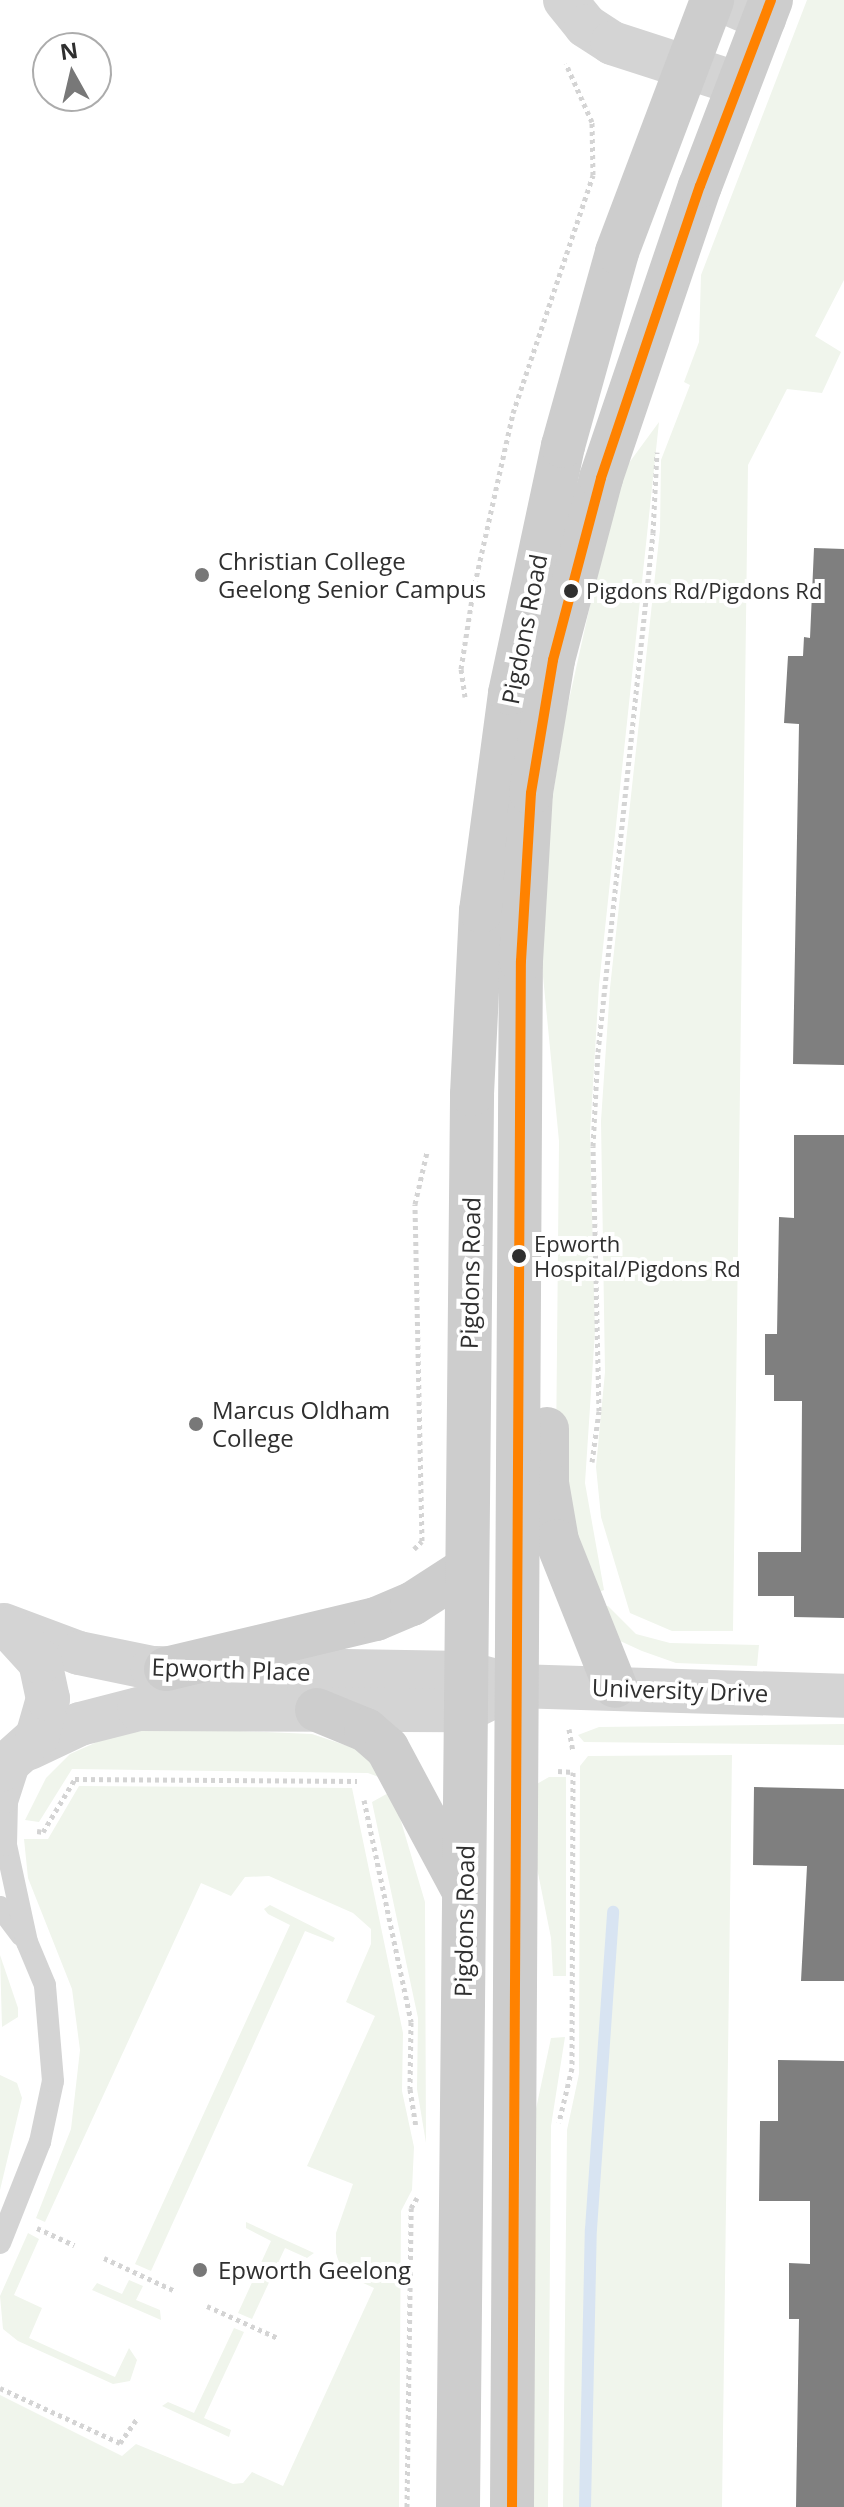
<!DOCTYPE html>
<html>
<head>
<meta charset="utf-8">
<style>
	body { margin:0 }
	#map { position:relative; width:844px; height:2507px; overflow:hidden; background:#fff; font-family:"Open Sans",sans-serif }
	div>[style] { position:absolute }
	.green>* { inset:0; background:#f0f5ec }
	.stream>* { height:12px; margin:-6px; padding:0 6px; transform-origin:6px; border-radius:6px; background:#d8e4f2 }
	.building>* { inset:0; background:#7f7f7f }
	.path>* { height:5px; margin-top:-2.5px; transform-origin:0; background:repeating-linear-gradient(90deg,#d4d4d4 0 4px,transparent 0 8px) }
	.lane>* { height:22px; margin:-11px; padding:0 11px; transform-origin:11px; border-radius:11px; background:#d4d4d4 }
	.street>* { height:44px; margin:-22px; padding:0 22px; transform-origin:22px; border-radius:22px; background:#d4d4d4 }
	.secondary>* { height:44px; margin:-22px; padding:0 22px; transform-origin:22px; border-radius:22px; background:#cdcdcd }
	.bus-1>* { height:10px; margin:-5px; padding:0 5px; transform-origin:5px; border-radius:5px; background:#ff8200 }
	.dots>* { width:22px; height:22px; translate:-50% -50%; box-sizing:border-box; border:4px solid #fff; border-radius:50% }
	span { translate:-50% -50%; white-space:nowrap; text-align:center; line-height:1.15; -webkit-text-stroke:8px #fff; paint-order:stroke }
	.bus-label { font-size:22px; color:#2f2f2f }
	.left { translate:0 -50%; text-align:left }
	.poi-label { font-size:24px; color:#2f2f2f }
	.street-label { font-size:24px; color:#2f2f2f }
	.north { position:absolute; left:32px; top:32px; width:80px; height:80px; box-sizing:border-box; background:#fff; border:2px solid #acacac; border-radius:50%; rotate:352deg; font-size:22px; font-weight:700; line-height:32px; text-align:center; color:#2f2f2f }
	.north::after { content:''; display:block; margin:auto; width:28px; height:36px; background:#787878; clip-path:polygon(50% 0,100% 100%,50% 72%,0 100%) }
</style>
</head>
<body>
<div id="map">
	<div class="green">
		<i style="clip-path:polygon(807px 0,844px 0,844px 280px,815px 336px,841px 352px,822px 393px,787px 389px,748px 465px,733px 1631px,672px 1631px,630px 1613px,601px 1517px,596px 1467px,605px 1372px,601px 1121px,610px 988px,660px 530px,661px 460px,690px 385px,684px 382px,699px 342px,701px 275px)"></i>
		<i style="clip-path:polygon(659px 422px,599px 985px,590px 1134px,595px 1331px,585px 1483px,604px 1590px,593px 1595px,556px 1452px,559px 1141px,540px 945px,547px 833px,565px 718px,601px 556px,626px 467px)"></i>
		<i style="clip-path:polygon(608px 1606px,636px 1634px,670px 1643px,759px 1645px,757px 1666px,676px 1663px,642px 1651px,618px 1640px,598px 1608px)"></i>
		<i style="clip-path:polygon(844px 1724px,844px 1745px,584px 1742px,578px 1735px,599px 1727px)"></i>
		<i style="clip-path:polygon(168px 1728px,312px 1734px,357px 1749px,378px 1764px,384px 1779px,368px 1773px,72px 1769px,39px 1822px,25px 1820px,46px 1778px,70px 1754px,115px 1734px)"></i>
		<i style="clip-path:polygon(732px 1755px,722px 2507px,563px 2507px,567px 2130px,579px 2074px,580px 1766px,588px 1756px)"></i>
		<i style="clip-path:polygon(549px 1777px,566px 1777px,566px 1976px,553px 1976px,551px 1938px,535px 1858px,535px 1785px)"></i>
		<i style="clip-path:polygon(79px 1786px,352px 1788px,403px 2033px,402px 2091px,414px 2147px,412px 2190px,401px 2211px,399px 2507px,0 2507px,0 2395px,122px 2456px,136px 2444px,233px 2484px,243px 2483px,252px 2472px,283px 2486px,374px 2288px,342px 2273px,336px 2253px,336px 2233px,353px 2184px,307px 2166px,375px 2016px,346px 2002px,371px 1944px,371px 1929px,353px 1913px,269px 1876px,245px 1877px,231px 1896px,201px 1883px,45px 2222px,36px 2218px,71px 2129px,80px 2050px,72px 1989px,28px 1878px,24px 1839px,48px 1839px)"></i>
		<i style="clip-path:polygon(392px 1791px,425px 1902px,426px 2143px,417px 2089px,418px 2018px,372px 1802px)"></i>
		<i style="clip-path:polygon(270px 1905px,335px 1938px,333px 1942px,305px 1931px,151px 2271px,135px 2264px,290px 1925px,268px 1914px,264px 1909px)"></i>
		<i style="clip-path:polygon(0 1955px,18px 2008px,18px 2017px,2px 2027px)"></i>
		<i style="clip-path:polygon(565px 2037px,551px 2126px,548px 2507px,531px 2507px,533px 2123px,551px 2038px)"></i>
		<i style="clip-path:polygon(0 2075px,17px 2083px,22px 2098px,0 2190px)"></i>
		<i style="clip-path:polygon(246px 2222px,314px 2253px,307px 2258px,285px 2248px,252px 2319px,238px 2313px,271px 2241px,246px 2228px)"></i>
		<i style="clip-path:polygon(28px 2233px,39px 2239px,14px 2295px,42px 2308px,29px 2338px,115px 2377px,129px 2348px,137px 2360px,130px 2381px,113px 2384px,18px 2341px,3px 2329px,0 2296px)"></i>
		<i style="clip-path:polygon(129px 2280px,143px 2286px,136px 2300px,160px 2310px,161px 2320px,92px 2290px,97px 2283px,122px 2294px)"></i>
		<i style="clip-path:polygon(234px 2328px,244px 2332px,204px 2418px,231px 2430px,229px 2437px,162px 2406px,168px 2402px,194px 2413px)"></i>
	</div>
	<div class="stream">
		<i style="left:585px;top:2507px;width:278px;rotate:-88.8deg"></i>
		<i style="left:591px;top:2229px;width:318px;rotate:-86deg"></i>
	</div>
	<div class="building">
		<i style="clip-path:polygon(814px 548px,844px 549px,844px 1065px,793px 1064px,799px 724px,784px 723px,788px 656px,803px 656px,804px 637px,810px 638px)"></i>
		<i style="clip-path:polygon(794px 1135px,844px 1135px,844px 1618px,794px 1617px,794px 1596px,758px 1596px,758px 1552px,801px 1552px,802px 1401px,774px 1401px,774px 1375px,765px 1375px,765px 1334px,777px 1334px,779px 1217px,794px 1218px)"></i>
		<i style="clip-path:polygon(754px 1787px,844px 1789px,844px 1981px,801px 1981px,807px 1866px,753px 1865px)"></i>
		<i style="clip-path:polygon(778px 2060px,844px 2061px,844px 2507px,796px 2507px,799px 2319px,789px 2319px,789px 2263px,810px 2264px,810px 2201px,759px 2201px,760px 2121px,778px 2121px)"></i>
	</div>
	<div class="path">
		<i style="left:465px;top:697px;width:28px;rotate:-98deg"></i>
		<i style="left:461px;top:669px;width:78px;rotate:-81.1deg"></i>
		<i style="left:473px;top:592px;width:183px;rotate:-77.4deg"></i>
		<i style="left:513px;top:413px;width:251px;rotate:-71.4deg"></i>
		<i style="left:593px;top:175px;width:53px;rotate:-91.1deg"></i>
		<i style="left:592px;top:122px;width:64px;rotate:-114.1deg"></i>
		<i style="left:592px;top:1462px;width:51px;rotate:-82.2deg"></i>
		<i style="left:599px;top:1411px;width:265px;rotate:-91.3deg"></i>
		<i style="left:593px;top:1146px;width:94px;rotate:-87deg"></i>
		<i style="left:598px;top:1052px;width:522px;rotate:-83.95deg"></i>
		<i style="left:653px;top:533px;width:81px;rotate:-87.2deg"></i>
		<i style="left:414px;top:1549px;width:11px;rotate:-45deg"></i>
		<i style="left:422px;top:1541px;width:337px;rotate:-91.2deg"></i>
		<i style="left:415px;top:1204px;width:53px;rotate:-77deg"></i>
		<i style="left:569px;top:1729px;width:23px;rotate:80deg"></i>
		<i style="left:558px;top:1771px;width:15px;rotate:4deg"></i>
		<i style="left:573px;top:1772px;width:296px;rotate:90.2deg"></i>
		<i style="left:572px;top:2068px;width:56px;rotate:103.5deg"></i>
		<i style="left:364px;top:1800px;width:227px;rotate:78deg"></i>
		<i style="left:411px;top:2022px;width:67px;rotate:90.9deg"></i>
		<i style="left:410px;top:2089px;width:36px;rotate:81deg"></i>
		<i style="left:37px;top:1831px;width:6px;rotate:9deg"></i>
		<i style="left:43px;top:1832px;width:62px;rotate:-58.9deg"></i>
		<i style="left:75px;top:1779px;width:282px;rotate:0.4deg"></i>
		<i style="left:37px;top:2228px;width:41px;rotate:24.7deg"></i>
		<i style="left:104px;top:2258px;width:78px;rotate:24.9deg"></i>
		<i style="left:207px;top:2306px;width:78px;rotate:24.3deg"></i>
		<i style="left:0;top:2388px;width:132px;rotate:24.6deg"></i>
		<i style="left:120px;top:2443px;width:29px;rotate:-55deg"></i>
		<i style="left:407px;top:2507px;width:299px;rotate:-89.2deg"></i>
		<i style="left:411px;top:2208px;width:12px;rotate:-59deg"></i>
	</div>
	<div class="lane">
		<i style="left:0;top:1907px;width:35px;rotate:53deg"></i>
		<i style="left:0;top:2243px;width:109px;rotate:-68.4deg"></i>
		<i style="left:40px;top:2142px;width:62px;rotate:-78deg"></i>
		<i style="left:53px;top:2081px;width:96px;rotate:-94.8deg"></i>
		<i style="left:45px;top:1985px;width:47px;rotate:-112.7deg"></i>
		<i style="left:27px;top:1942px;width:99px;rotate:-102.2deg"></i>
		<i style="left:6px;top:1845px;width:43px;rotate:-88.7deg"></i>
		<i style="left:7px;top:1802px;width:42px;rotate:-72deg"></i>
	</div>
	<div class="street">
		<i style="left:565px;top:0;width:33px;rotate:51deg"></i>
		<i style="left:586px;top:26px;width:31px;rotate:33deg"></i>
		<i style="left:612px;top:43px;width:133px;rotate:17.9deg"></i>
		<i style="left:721px;top:0;width:47px;rotate:23.8deg"></i>
		<i style="left:4px;top:1625px;width:80px;rotate:20.5deg"></i>
		<i style="left:79px;top:1653px;width:75px;rotate:11.6deg"></i>
		<i style="left:152px;top:1668px;width:314px;rotate:0.9deg"></i>
		<i style="left:466px;top:1673px;width:51px;rotate:14.9deg"></i>
		<i style="left:515px;top:1686px;width:329px;rotate:1.7deg"></i>
		<i style="left:29px;top:1748px;width:56px;rotate:-25.2deg"></i>
		<i style="left:80px;top:1724px;width:61px;rotate:-14.3deg"></i>
		<i style="left:139px;top:1709px;width:327px;rotate:0.2deg"></i>
		<i style="left:466px;top:1710px;width:37px;rotate:-26deg"></i>
		<i style="left:0;top:1770px;width:50px;rotate:-41.7deg"></i>
		<i style="left:37px;top:1737px;width:40px;rotate:-74deg"></i>
		<i style="left:48px;top:1699px;width:38px;rotate:-102deg"></i>
		<i style="left:40px;top:1662px;width:45px;rotate:-132.3deg"></i>
	</div>
	<div class="secondary">
		<i style="left:547px;top:1429px;width:54px;rotate:90deg"></i>
		<i style="left:547px;top:1483px;width:59px;rotate:80.2deg"></i>
		<i style="left:557px;top:1541px;width:156px;rotate:68.2deg"></i>
		<i style="left:166px;top:1669px;width:216px;rotate:-13.4deg"></i>
		<i style="left:376px;top:1619px;width:39px;rotate:-23deg"></i>
		<i style="left:412px;top:1604px;width:64px;rotate:-32.9deg"></i>
		<i style="left:317px;top:1710px;width:53px;rotate:22.2deg"></i>
		<i style="left:366px;top:1730px;width:28px;rotate:41deg"></i>
		<i style="left:387px;top:1748px;width:157px;rotate:61.8deg"></i>
		<i style="left:458px;top:2507px;width:1413px;rotate:-89.43deg"></i>
		<i style="left:472px;top:1094px;width:183px;rotate:-87.2deg"></i>
		<i style="left:481px;top:911px;width:220px;rotate:-82.4deg"></i>
		<i style="left:510px;top:693px;width:253px;rotate:-77.9deg"></i>
		<i style="left:563px;top:446px;width:201px;rotate:-74.4deg"></i>
		<i style="left:617px;top:252px;width:269px;rotate:-69.3deg"></i>
		<i style="left:512px;top:2507px;width:1546px;rotate:-89.67deg"></i>
		<i style="left:521px;top:961px;width:168px;rotate:-86.6deg"></i>
		<i style="left:531px;top:793px;width:135px;rotate:-80.6deg"></i>
		<i style="left:553px;top:660px;width:188px;rotate:-75.2deg"></i>
		<i style="left:601px;top:478px;width:308px;rotate:-71.3deg"></i>
		<i style="left:700px;top:186px;width:199px;rotate:-69.1deg"></i>
	</div>
	<div class="bus-1">
		<i style="left:512px;top:2507px;width:1546px;rotate:-89.67deg"></i>
		<i style="left:521px;top:961px;width:168px;rotate:-86.6deg"></i>
		<i style="left:531px;top:793px;width:135px;rotate:-80.6deg"></i>
		<i style="left:553px;top:660px;width:188px;rotate:-75.2deg"></i>
		<i style="left:601px;top:478px;width:308px;rotate:-71.3deg"></i>
		<i style="left:700px;top:186px;width:199px;rotate:-69.1deg"></i>
	</div>
	<div class="dots">
		<i style="left:202px;top:575px;background:#787878"></i>
		<i style="left:571px;top:591px;background:#2f2f2f"></i>
		<i style="left:519px;top:1256px;background:#2f2f2f"></i>
		<i style="left:196px;top:1424px;background:#787878"></i>
		<i style="left:200px;top:2270px;background:#787878"></i>
	</div>
	<div class="bus-label">
		<span class="left" style="left:586px;top:591px">Pigdons Rd/Pigdons Rd</span>
		<span class="left" style="left:534px;top:1256px">Epworth<br>Hospital/Pigdons Rd</span>
	</div>
	<div class="poi-label">
		<span class="left" style="left:218px;top:575px">Christian College<br>Geelong Senior Campus</span>
		<span class="left" style="left:212px;top:1424px">Marcus Oldham<br>College</span>
		<span class="left" style="left:218px;top:2270px">Epworth Geelong</span>
	</div>
	<div class="street-label">
		<span style="left:524px;top:629px;rotate:-79deg">Pigdons Road</span>
		<span style="left:470px;top:1273px;rotate:-89deg">Pigdons Road</span>
		<span style="left:231px;top:1669px;rotate:2deg">Epworth Place</span>
		<span style="left:680px;top:1690px;rotate:2deg">University Drive</span>
		<span style="left:464px;top:1921px;rotate:-89deg">Pigdons Road</span>
	</div>
	<div class="north">N</div>
</div>
</body>
</html>
